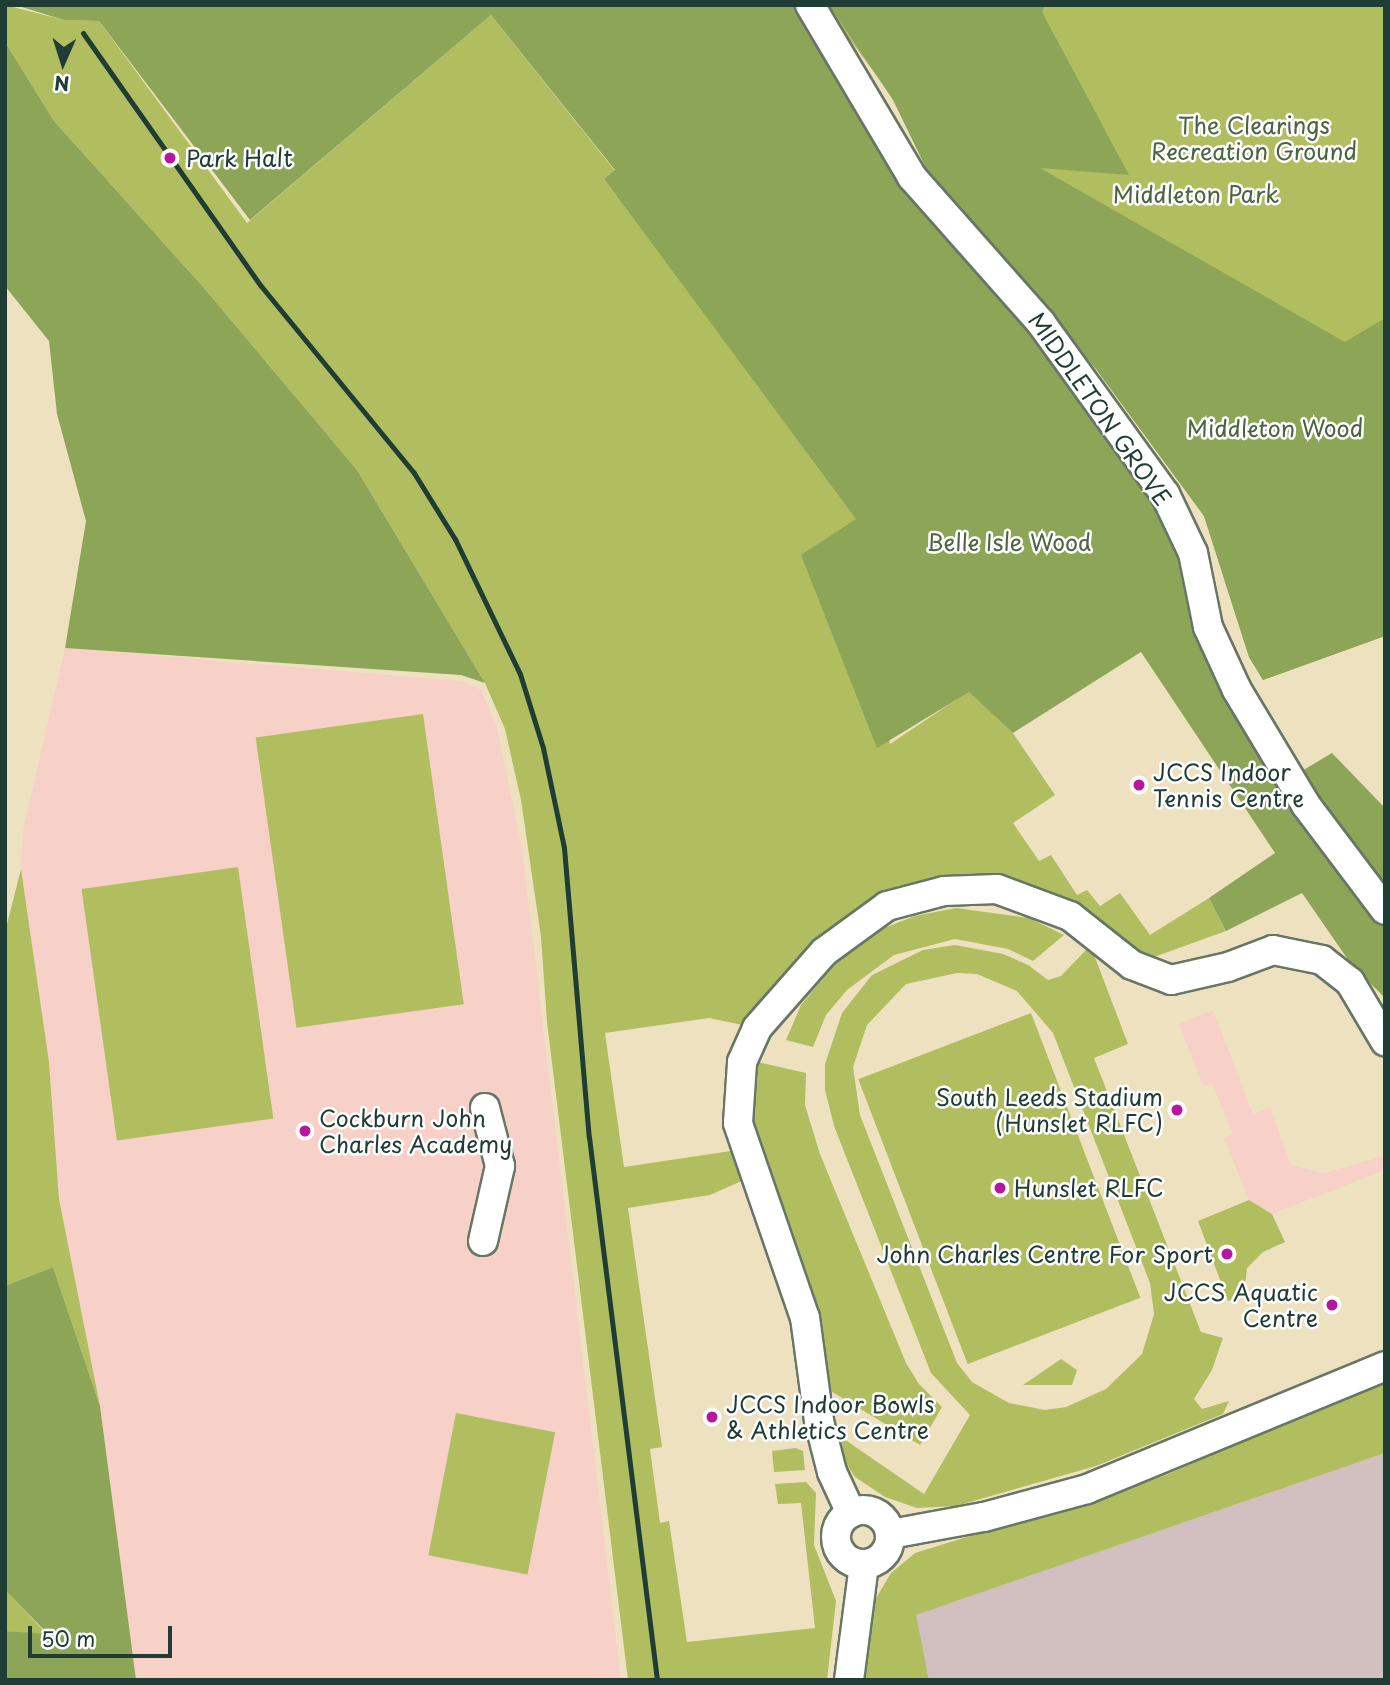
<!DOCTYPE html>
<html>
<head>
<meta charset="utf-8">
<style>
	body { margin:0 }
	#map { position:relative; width:1390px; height:1685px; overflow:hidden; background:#eee1c0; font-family:"Playpen Sans",sans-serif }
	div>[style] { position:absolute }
	.built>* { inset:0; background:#f7d1c7 }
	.industrial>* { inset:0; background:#d2bfc0 }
	.green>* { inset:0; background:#b1be60; transform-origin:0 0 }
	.forest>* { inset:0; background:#8ca556 }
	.roads { filter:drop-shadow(2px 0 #677665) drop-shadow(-2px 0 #677665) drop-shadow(0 2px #677665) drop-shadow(0 -2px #677665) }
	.minor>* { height:28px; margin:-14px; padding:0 14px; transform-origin:14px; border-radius:14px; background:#fff }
	.minor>.ring { margin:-14px; padding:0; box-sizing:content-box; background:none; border:28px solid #fff; border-radius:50% }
	.rail>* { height:5px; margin:-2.5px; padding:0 2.5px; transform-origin:2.5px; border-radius:2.5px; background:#1f3d34 }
	.dots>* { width:19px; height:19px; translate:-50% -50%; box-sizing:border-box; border:4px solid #fff; border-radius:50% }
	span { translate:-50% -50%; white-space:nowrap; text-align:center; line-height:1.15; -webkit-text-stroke:5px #fff; paint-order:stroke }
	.park-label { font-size:23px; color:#4b6441 }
	.poi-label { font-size:23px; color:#1f3d34 }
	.left { translate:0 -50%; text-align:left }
	.right { translate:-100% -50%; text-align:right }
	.street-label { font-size:23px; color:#1f3d34 }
	.frame { position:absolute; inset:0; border:7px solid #1f3d34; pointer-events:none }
	.north { position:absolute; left:28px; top:28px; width:70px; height:70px; -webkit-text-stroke:5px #fff; paint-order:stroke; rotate:183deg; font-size:19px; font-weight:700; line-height:28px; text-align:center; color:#1f3d34 }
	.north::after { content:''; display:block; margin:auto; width:24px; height:32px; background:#1f3d34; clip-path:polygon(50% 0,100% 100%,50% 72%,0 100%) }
	.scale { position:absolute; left:28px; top:1626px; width:144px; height:32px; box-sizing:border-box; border:4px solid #1f3d34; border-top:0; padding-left:9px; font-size:21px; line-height:24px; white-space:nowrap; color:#1f3d34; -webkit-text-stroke:5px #fff; paint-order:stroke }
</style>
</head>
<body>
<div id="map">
	<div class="built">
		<i style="clip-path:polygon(65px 648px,462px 681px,481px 690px,497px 728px,522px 848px,621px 1680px,136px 1680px,100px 1406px,59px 1199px,49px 1062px,21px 869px,23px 830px)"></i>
		<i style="clip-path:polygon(1213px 1010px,1253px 1114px,1270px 1107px,1291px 1165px,1323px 1173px,1385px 1156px,1385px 1170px,1272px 1214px,1249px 1200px,1224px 1138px,1233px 1134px,1212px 1083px,1203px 1086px,1179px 1024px)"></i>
	</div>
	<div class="industrial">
		<i style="clip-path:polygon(1385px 1453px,1385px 1680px,929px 1680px,915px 1615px)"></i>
	</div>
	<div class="green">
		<i style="clip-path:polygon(5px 5px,64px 20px,99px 21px,247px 223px,491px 15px,615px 171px,604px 179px,857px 519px,890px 744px,969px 691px,1013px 733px,1055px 795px,1013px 823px,1039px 861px,1051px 855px,1077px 895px,1087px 890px,1100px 906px,1120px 893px,1150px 935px,1209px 898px,1226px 931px,1132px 965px,1036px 901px,887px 906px,757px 1028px,709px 1018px,605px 1033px,624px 1167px,744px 1149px,753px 1176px,710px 1195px,628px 1208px,662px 1447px,650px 1449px,660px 1523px,669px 1521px,687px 1642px,815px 1628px,801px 1503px,778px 1504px,775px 1484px,806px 1482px,816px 1493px,814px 1545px,836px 1601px,827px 1680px,628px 1680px,547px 1022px,541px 937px,521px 800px,505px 729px,485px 683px,357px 470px,204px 288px,54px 121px,5px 42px)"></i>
		<i style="clip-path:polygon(824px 5px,1385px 5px,1385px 636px,1263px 680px,1249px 657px,1204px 516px,1096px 369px,928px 172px,891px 95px)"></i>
		<i style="left:423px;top:714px;width:293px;height:169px;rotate:82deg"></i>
		<i style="left:238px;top:867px;width:254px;height:158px;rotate:82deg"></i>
		<i style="clip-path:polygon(21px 869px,49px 1062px,59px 1199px,100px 1406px,53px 1267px,5px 1286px,5px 932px)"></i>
		<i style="clip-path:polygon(956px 908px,1029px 918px,1064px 935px,1033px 961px,1008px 949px,955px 939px,894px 955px,847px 990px,826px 1015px,813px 1047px,786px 1040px,801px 1005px,843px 954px,874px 932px,915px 916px)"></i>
		<i style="clip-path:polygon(evenodd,955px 945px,1003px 954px,1028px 965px,1048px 980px,1061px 976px,1087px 949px,1093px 952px,1128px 1044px,1094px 1058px,1201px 1332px,1223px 1338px,1212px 1370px,1194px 1399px,1202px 1409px,1229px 1401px,1223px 1414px,1096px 1466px,956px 1506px,917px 1508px,885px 1497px,855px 1477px,845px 1462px,841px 1437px,924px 1494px,970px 1415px,931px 1373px,834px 1126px,825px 1090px,825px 1064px,842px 1013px,872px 975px,923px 950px,955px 945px,957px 973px,977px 974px,1017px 991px,1053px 1033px,1150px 1283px,1154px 1314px,1142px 1354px,1106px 1389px,1066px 1407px,1045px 1410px,1009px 1403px,972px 1382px,957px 1363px,860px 1115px,853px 1067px,867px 1025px,906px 984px,957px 973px)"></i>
		<i style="left:1031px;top:1013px;width:305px;height:185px;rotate:69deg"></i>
		<i style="clip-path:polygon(757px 1062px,806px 1073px,805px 1105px,820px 1154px,906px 1363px,919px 1384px,942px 1407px,920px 1445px,829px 1390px,751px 1133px)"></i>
		<i style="clip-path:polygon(1249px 1200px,1272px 1214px,1285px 1242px,1263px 1252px,1247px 1268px,1244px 1296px,1228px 1301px,1198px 1221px)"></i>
		<i style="clip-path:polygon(1061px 1359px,1077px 1370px,1072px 1385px,1023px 1385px)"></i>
		<i style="clip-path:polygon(1385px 1378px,1385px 1453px,916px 1615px,929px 1680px,862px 1680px,875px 1600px,891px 1573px,915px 1553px,1166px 1475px)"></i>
		<i style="left:456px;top:1413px;width:101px;height:145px;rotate:11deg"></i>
		<i style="clip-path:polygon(796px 1448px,803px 1451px,805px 1470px,774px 1472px,772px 1451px)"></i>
		<i style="clip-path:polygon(5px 1590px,48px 1635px,5px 1631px)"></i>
	</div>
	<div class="forest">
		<i style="clip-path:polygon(15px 5px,799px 5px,1041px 323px,1165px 494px,1208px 627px,1290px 778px,1332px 753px,1385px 808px,1385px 998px,1351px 964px,1302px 893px,1226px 931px,1209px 898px,1275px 853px,1141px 652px,1013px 733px,969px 692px,877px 748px,801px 555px,856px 519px,604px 179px,615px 170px,491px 15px,250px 220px,99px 21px,64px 20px)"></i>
		<i style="clip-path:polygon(829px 5px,1045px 5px,1042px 12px,1129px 175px,1040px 168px,1345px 342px,1385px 318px,1385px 636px,1263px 680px,1249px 657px,1204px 516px,1096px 369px,928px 172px,893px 100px)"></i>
		<i style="clip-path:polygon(5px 42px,54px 121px,204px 288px,357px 470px,485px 683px,461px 675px,65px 648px,86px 521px,57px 414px,49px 341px,5px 286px)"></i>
		<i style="clip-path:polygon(53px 1267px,100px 1406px,136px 1680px,5px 1680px,5px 1631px,48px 1634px,5px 1590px,5px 1286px)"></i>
	</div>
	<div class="roads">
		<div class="minor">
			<i style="left:810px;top:5px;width:200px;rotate:59.3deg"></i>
			<i style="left:912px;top:177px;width:195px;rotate:48.5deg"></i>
			<i style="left:1041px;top:323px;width:211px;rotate:54.1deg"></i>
			<i style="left:1165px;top:494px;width:65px;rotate:64.6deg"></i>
			<i style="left:1193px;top:553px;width:76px;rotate:78.5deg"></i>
			<i style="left:1208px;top:627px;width:69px;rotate:65.3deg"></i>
			<i style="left:1237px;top:690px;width:134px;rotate:59deg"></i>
			<i style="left:1306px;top:805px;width:131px;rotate:53deg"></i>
			<i style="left:483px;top:1241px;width:77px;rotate:-77.2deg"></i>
			<i style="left:500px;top:1166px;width:60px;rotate:-104.5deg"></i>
			<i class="ring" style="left:836px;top:1510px;width:26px;height:26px"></i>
			<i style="left:851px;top:1513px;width:45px;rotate:-114.9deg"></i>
			<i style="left:832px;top:1472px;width:53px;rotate:-104.3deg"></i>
			<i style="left:819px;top:1421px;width:104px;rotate:-97.7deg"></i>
			<i style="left:805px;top:1318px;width:206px;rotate:-109deg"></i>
			<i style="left:738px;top:1123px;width:61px;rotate:-86.2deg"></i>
			<i style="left:742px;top:1062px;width:37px;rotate:-66deg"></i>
			<i style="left:757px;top:1028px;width:101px;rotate:-48.6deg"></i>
			<i style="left:824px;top:952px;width:78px;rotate:-36.1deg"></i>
			<i style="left:887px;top:906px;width:59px;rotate:-14.7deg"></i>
			<i style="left:944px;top:891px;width:53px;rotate:-2.2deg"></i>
			<i style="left:997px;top:889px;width:78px;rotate:20.3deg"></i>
			<i style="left:1070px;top:916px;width:79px;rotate:38.3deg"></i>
			<i style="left:1132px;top:965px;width:42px;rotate:21deg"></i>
			<i style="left:1171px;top:980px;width:58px;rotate:-12.8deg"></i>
			<i style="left:1228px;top:967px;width:48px;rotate:-20.7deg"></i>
			<i style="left:1273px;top:950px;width:50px;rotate:11.5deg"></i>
			<i style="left:1322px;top:960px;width:36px;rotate:38deg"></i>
			<i style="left:1350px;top:982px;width:69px;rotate:59.3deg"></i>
			<i style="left:891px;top:1534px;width:95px;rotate:-10.4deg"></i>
			<i style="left:984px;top:1517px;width:107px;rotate:-15.2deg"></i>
			<i style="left:1087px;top:1489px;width:322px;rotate:-22.4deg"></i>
			<i style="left:849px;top:1680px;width:116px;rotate:-82.6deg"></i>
		</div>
	</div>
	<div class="rail">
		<i style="left:83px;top:33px;width:309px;rotate:54.9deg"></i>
		<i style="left:261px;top:286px;width:242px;rotate:50.7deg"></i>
		<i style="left:414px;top:473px;width:78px;rotate:58.2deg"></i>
		<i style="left:455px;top:539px;width:150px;rotate:64.3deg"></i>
		<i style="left:520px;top:674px;width:77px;rotate:72.7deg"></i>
		<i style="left:543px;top:748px;width:102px;rotate:78.1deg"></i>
		<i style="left:564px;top:848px;width:290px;rotate:85.1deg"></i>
		<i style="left:589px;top:1137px;width:547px;rotate:82.86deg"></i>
	</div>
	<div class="dots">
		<i style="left:170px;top:158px;background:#b5179e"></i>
		<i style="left:1139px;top:785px;background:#b5179e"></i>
		<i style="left:1177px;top:1110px;background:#b5179e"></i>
		<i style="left:305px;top:1131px;background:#b5179e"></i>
		<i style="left:1000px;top:1188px;background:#b5179e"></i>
		<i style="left:1227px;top:1254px;background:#b5179e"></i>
		<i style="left:1332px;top:1305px;background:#b5179e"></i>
		<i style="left:712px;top:1417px;background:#b5179e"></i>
	</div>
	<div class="park-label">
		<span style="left:1254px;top:138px">The Clearings<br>Recreation Ground</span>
		<span style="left:1196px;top:194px">Middleton Park</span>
		<span style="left:1275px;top:428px">Middleton Wood</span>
		<span style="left:1009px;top:542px">Belle Isle Wood</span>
	</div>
	<div class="poi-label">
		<span class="left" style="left:186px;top:158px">Park Halt</span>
		<span class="left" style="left:1153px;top:785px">JCCS Indoor<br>Tennis Centre</span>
		<span class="right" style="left:1163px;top:1110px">South Leeds Stadium<br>(Hunslet RLFC)</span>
		<span class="left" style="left:319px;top:1131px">Cockburn John<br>Charles Academy</span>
		<span class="left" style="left:1014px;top:1188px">Hunslet RLFC</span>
		<span class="right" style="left:1213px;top:1254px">John Charles Centre For Sport</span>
		<span class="right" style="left:1318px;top:1305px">JCCS Aquatic<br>Centre</span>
		<span class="left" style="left:726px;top:1417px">JCCS Indoor Bowls<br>&amp; Athletics Centre</span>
	</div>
	<div class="street-label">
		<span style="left:1100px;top:409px;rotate:55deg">MIDDLETON GROVE</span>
	</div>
	<div class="frame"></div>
	<div class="north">N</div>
	<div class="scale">50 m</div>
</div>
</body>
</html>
